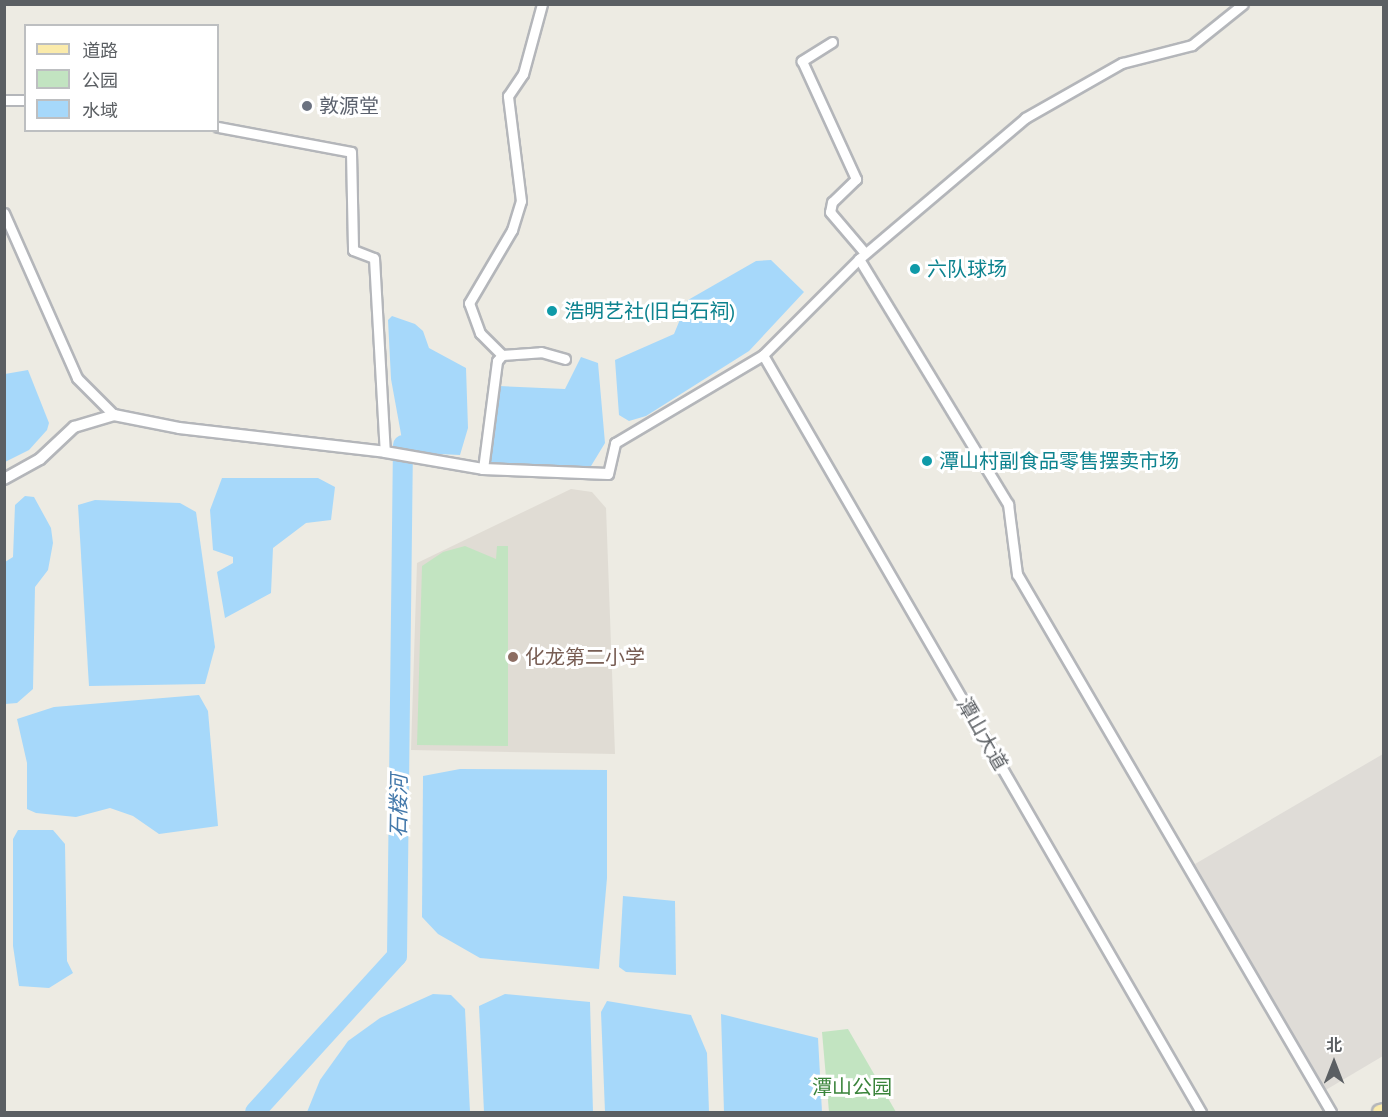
<!DOCTYPE html>
<html>
<head>
<meta charset="utf-8">
<style>
	body { margin:0 }
	#map { position:relative; width:1388px; height:1117px; overflow:hidden; background:#edebe3; font-family:"PT Sans","Noto Sans SC",sans-serif }
	div>[style] { position:absolute }
	.industrial>* { inset:0; background:#dfdcd7 }
	.education>* { inset:0; background:#e0dcd4 }
	.green>* { inset:0; background:#c2e4c1 }
	.water>* { inset:0; background:#a6d8fa }
	.river>* { height:20px; margin:-10px; padding:0 10px; transform-origin:10px; border-radius:10px; background:#a6d8fa }
	.roads { filter:drop-shadow(2px 0 #b4b6ba) drop-shadow(-2px 0 #b4b6ba) drop-shadow(0 2px #b4b6ba) drop-shadow(0 -2px #b4b6ba) }
	.minor>* { height:9px; margin:-4.5px; padding:0 4.5px; transform-origin:4.5px; border-radius:4.5px; background:#fff }
	.tertiary>* { height:10px; margin:-5px; padding:0 5px; transform-origin:5px; border-radius:5px; background:#fff }
	.primary>* { height:14px; margin:-7px; padding:0 7px; transform-origin:7px; border-radius:7px; background:#fbebab }
	.dots>* { width:16px; height:16px; translate:-50% -50%; box-sizing:border-box; border:3px solid #fff; border-radius:50% }
	span { translate:-50% -50%; white-space:nowrap; text-align:center; line-height:1.15; -webkit-text-stroke:6px #fff; paint-order:stroke }
	.worship-label { font-size:20px; color:#5b616d }
	.left { translate:0 -50%; text-align:left }
	.culture-label { font-size:20px; color:#0d838f }
	.education-label { font-size:20px; color:#785e54 }
	.street-label { font-size:20px; color:#5b5f63 }
	.park-label { font-size:20px; color:#3a843b }
	.water-label { font-size:21px; color:#4479ab; font-style:italic }
	.frame { position:absolute; inset:0; border:6px solid #5b5f63; pointer-events:none }
	.legend { position:absolute; left:24px; top:24px; width:195px; height:108px; box-sizing:border-box; background:#fff; border:2px solid #bdbfc1; margin:0; padding:8px 10px; list-style:none; font-size:18px; color:#5b5f63 }
	.legend li { display:flex; align-items:center; gap:12px; height:30px }
	.legend b { width:30px; border:2px solid #bdbfc1 }
	.north { position:absolute; left:1304px; top:1033px; width:60px; height:60px; -webkit-text-stroke:4px #fff; paint-order:stroke; rotate:0deg; font-size:16px; font-weight:700; line-height:24px; text-align:center; color:#5b5f63 }
	.north::after { content:''; display:block; margin:auto; width:21px; height:27px; background:#5b5f63; clip-path:polygon(50% 0,100% 100%,50% 72%,0 100%) }
</style>
</head>
<body>
<div id="map">
	<div class="industrial">
		<i style="clip-path:polygon(1383px 754px,1383px 1056px,1324px 1091px,1195px 864px)"></i>
	</div>
	<div class="education">
		<i style="clip-path:polygon(571px 489px,592px 492px,606px 508px,615px 754px,411px 750px,417px 563px)"></i>
	</div>
	<div class="green">
		<i style="clip-path:polygon(497px 546px,508px 546px,508px 746px,417px 745px,422px 566px,443px 552px,465px 546px,496px 559px)"></i>
		<i style="clip-path:polygon(848px 1029px,896px 1112px,829px 1112px,822px 1032px)"></i>
	</div>
	<div class="water">
		<i style="clip-path:polygon(771px 260px,804px 292px,749px 351px,646px 416px,629px 421px,619px 415px,615px 360px,674px 334px,688px 300px,756px 261px)"></i>
		<i style="clip-path:polygon(392px 316px,415px 324px,423px 331px,429px 348px,466px 368px,468px 428px,460px 455px,419px 453px,403px 445px,391px 379px,388px 320px)"></i>
		<i style="clip-path:polygon(581px 357px,598px 363px,605px 443px,588px 471px,491px 465px,487px 457px,499px 386px,565px 389px)"></i>
		<i style="clip-path:polygon(28px 370px,49px 423px,47px 430px,29px 450px,5px 462px,5px 374px)"></i>
		<i style="clip-path:polygon(222px 478px,318px 478px,335px 487px,331px 520px,306px 523px,273px 548px,271px 593px,225px 618px,217px 572px,233px 563px,233px 557px,213px 550px,210px 510px)"></i>
		<i style="clip-path:polygon(25px 496px,34px 497px,51px 528px,53px 543px,48px 570px,35px 587px,33px 689px,17px 703px,5px 704px,5px 562px,13px 557px,15px 505px)"></i>
		<i style="clip-path:polygon(95px 500px,180px 503px,196px 512px,215px 647px,205px 684px,89px 686px,78px 505px)"></i>
		<i style="clip-path:polygon(199px 695px,208px 711px,218px 826px,159px 834px,133px 816px,110px 808px,76px 817px,36px 813px,27px 809px,27px 763px,17px 719px,54px 707px)"></i>
		<i style="clip-path:polygon(460px 769px,607px 770px,607px 878px,599px 969px,480px 958px,438px 934px,422px 917px,423px 776px)"></i>
		<i style="clip-path:polygon(18px 830px,53px 830px,65px 844px,67px 961px,73px 973px,49px 988px,19px 986px,13px 946px,13px 839px)"></i>
		<i style="clip-path:polygon(623px 896px,675px 901px,676px 975px,626px 972px,619px 967px)"></i>
		<i style="clip-path:polygon(433px 994px,451px 995px,465px 1009px,470px 1112px,307px 1112px,320px 1080px,348px 1041px,380px 1018px)"></i>
		<i style="clip-path:polygon(505px 994px,590px 1002px,593px 1112px,484px 1112px,479px 1006px)"></i>
		<i style="clip-path:polygon(607px 1001px,691px 1015px,707px 1053px,709px 1112px,605px 1112px,601px 1012px)"></i>
		<i style="clip-path:polygon(721px 1014px,818px 1038px,822px 1112px,724px 1112px)"></i>
	</div>
	<div class="river">
		<i style="left:255px;top:1112px;width:211px;rotate:-47.7deg"></i>
		<i style="left:397px;top:956px;width:511px;rotate:-89.33deg"></i>
	</div>
	<div class="roads">
		<div class="minor">
			<i style="left:832px;top:42px;width:36px;rotate:148deg"></i>
			<i style="left:802px;top:61px;width:130px;rotate:65.4deg"></i>
			<i style="left:856px;top:179px;width:33px;rotate:136deg"></i>
			<i style="left:832px;top:202px;width:10px;rotate:101deg"></i>
			<i style="left:830px;top:212px;width:54px;rotate:49.5deg"></i>
			<i style="left:4px;top:100px;width:22px"></i>
			<i style="left:218px;top:127px;width:135px;rotate:10.6deg"></i>
			<i style="left:351px;top:152px;width:98px;rotate:88.8deg"></i>
			<i style="left:353px;top:250px;width:22px;rotate:21deg"></i>
			<i style="left:374px;top:258px;width:194px;rotate:86.8deg"></i>
			<i style="left:4px;top:213px;width:180px;rotate:66.1deg"></i>
			<i style="left:77px;top:378px;width:52px;rotate:45deg"></i>
			<i style="left:859px;top:259px;width:287px;rotate:58.7deg"></i>
			<i style="left:1008px;top:504px;width:71px;rotate:82.7deg"></i>
			<i style="left:1017px;top:574px;width:623px;rotate:59.73deg"></i>
			<i style="left:502px;top:355px;width:31px;rotate:-135deg"></i>
			<i style="left:480px;top:333px;width:32px;rotate:-110deg"></i>
			<i style="left:469px;top:303px;width:85px;rotate:-59.5deg"></i>
			<i style="left:512px;top:230px;width:30px;rotate:-73deg"></i>
			<i style="left:521px;top:201px;width:106px;rotate:-97.1deg"></i>
			<i style="left:508px;top:96px;width:27px;rotate:-56deg"></i>
			<i style="left:523px;top:74px;width:73px;rotate:-74.8deg"></i>
			<i style="left:763px;top:355px;width:875px;rotate:59.95deg"></i>
			<i style="left:483px;top:469px;width:109px;rotate:-82.6deg"></i>
			<i style="left:497px;top:361px;width:8px;rotate:-50deg"></i>
			<i style="left:502px;top:355px;width:39px;rotate:-4deg"></i>
			<i style="left:541px;top:352px;width:25px;rotate:16deg"></i>
			<i style="left:608px;top:474px;width:32px;rotate:-77deg"></i>
			<i style="left:615px;top:443px;width:172px;rotate:-30.7deg"></i>
			<i style="left:763px;top:355px;width:136px;rotate:-45deg"></i>
			<i style="left:859px;top:259px;width:218px;rotate:-40.3deg"></i>
			<i style="left:1025px;top:118px;width:112px;rotate:-29.6deg"></i>
			<i style="left:1122px;top:63px;width:72px;rotate:-14.4deg"></i>
			<i style="left:1192px;top:45px;width:65px;rotate:-38.8deg"></i>
		</div>
		<div class="tertiary">
			<i style="left:4px;top:479px;width:41px;rotate:-29.1deg"></i>
			<i style="left:40px;top:459px;width:47px;rotate:-43.3deg"></i>
			<i style="left:74px;top:427px;width:42px;rotate:-16.7deg"></i>
			<i style="left:114px;top:415px;width:66px;rotate:11.3deg"></i>
			<i style="left:179px;top:428px;width:207px;rotate:6.6deg"></i>
			<i style="left:385px;top:452px;width:99px;rotate:9.8deg"></i>
			<i style="left:483px;top:469px;width:125px;rotate:2.3deg"></i>
		</div>
		<div class="primary">
			<i style="left:1380px;top:1112px;width:4px;rotate:-14deg"></i>
		</div>
	</div>
	<div class="dots">
		<i style="left:307px;top:106px;background:#6b7280"></i>
		<i style="left:915px;top:269px;background:#0f9aa8"></i>
		<i style="left:552px;top:311px;background:#0f9aa8"></i>
		<i style="left:927px;top:461px;background:#0f9aa8"></i>
		<i style="left:513px;top:657px;background:#8d6e63"></i>
	</div>
	<div class="worship-label">
		<span class="left" style="left:319px;top:106px">敦源堂</span>
	</div>
	<div class="culture-label">
		<span class="left" style="left:927px;top:269px">六队球场</span>
		<span class="left" style="left:564px;top:311px">浩明艺社(旧白石祠)</span>
		<span class="left" style="left:939px;top:461px">潭山村副食品零售摆卖市场</span>
	</div>
	<div class="education-label">
		<span class="left" style="left:525px;top:657px">化龙第二小学</span>
	</div>
	<div class="street-label">
		<span style="left:982px;top:734px;rotate:60deg">潭山大道</span>
	</div>
	<div class="park-label">
		<span style="left:852px;top:1087px">潭山公园</span>
	</div>
	<div class="water-label">
		<span style="left:399px;top:806px;rotate:-89deg">石楼河</span>
	</div>
	<div class="frame"></div>
	<ul class="legend">
	<li><b style="height:8px;background:#fbebab"></b>道路</li>
	<li><b style="height:16px;background:#c2e4c1"></b>公园</li>
	<li><b style="height:16px;background:#a6d8fa"></b>水域</li>
	</ul>
	<div class="north">北</div>
</div>
</body>
</html>
